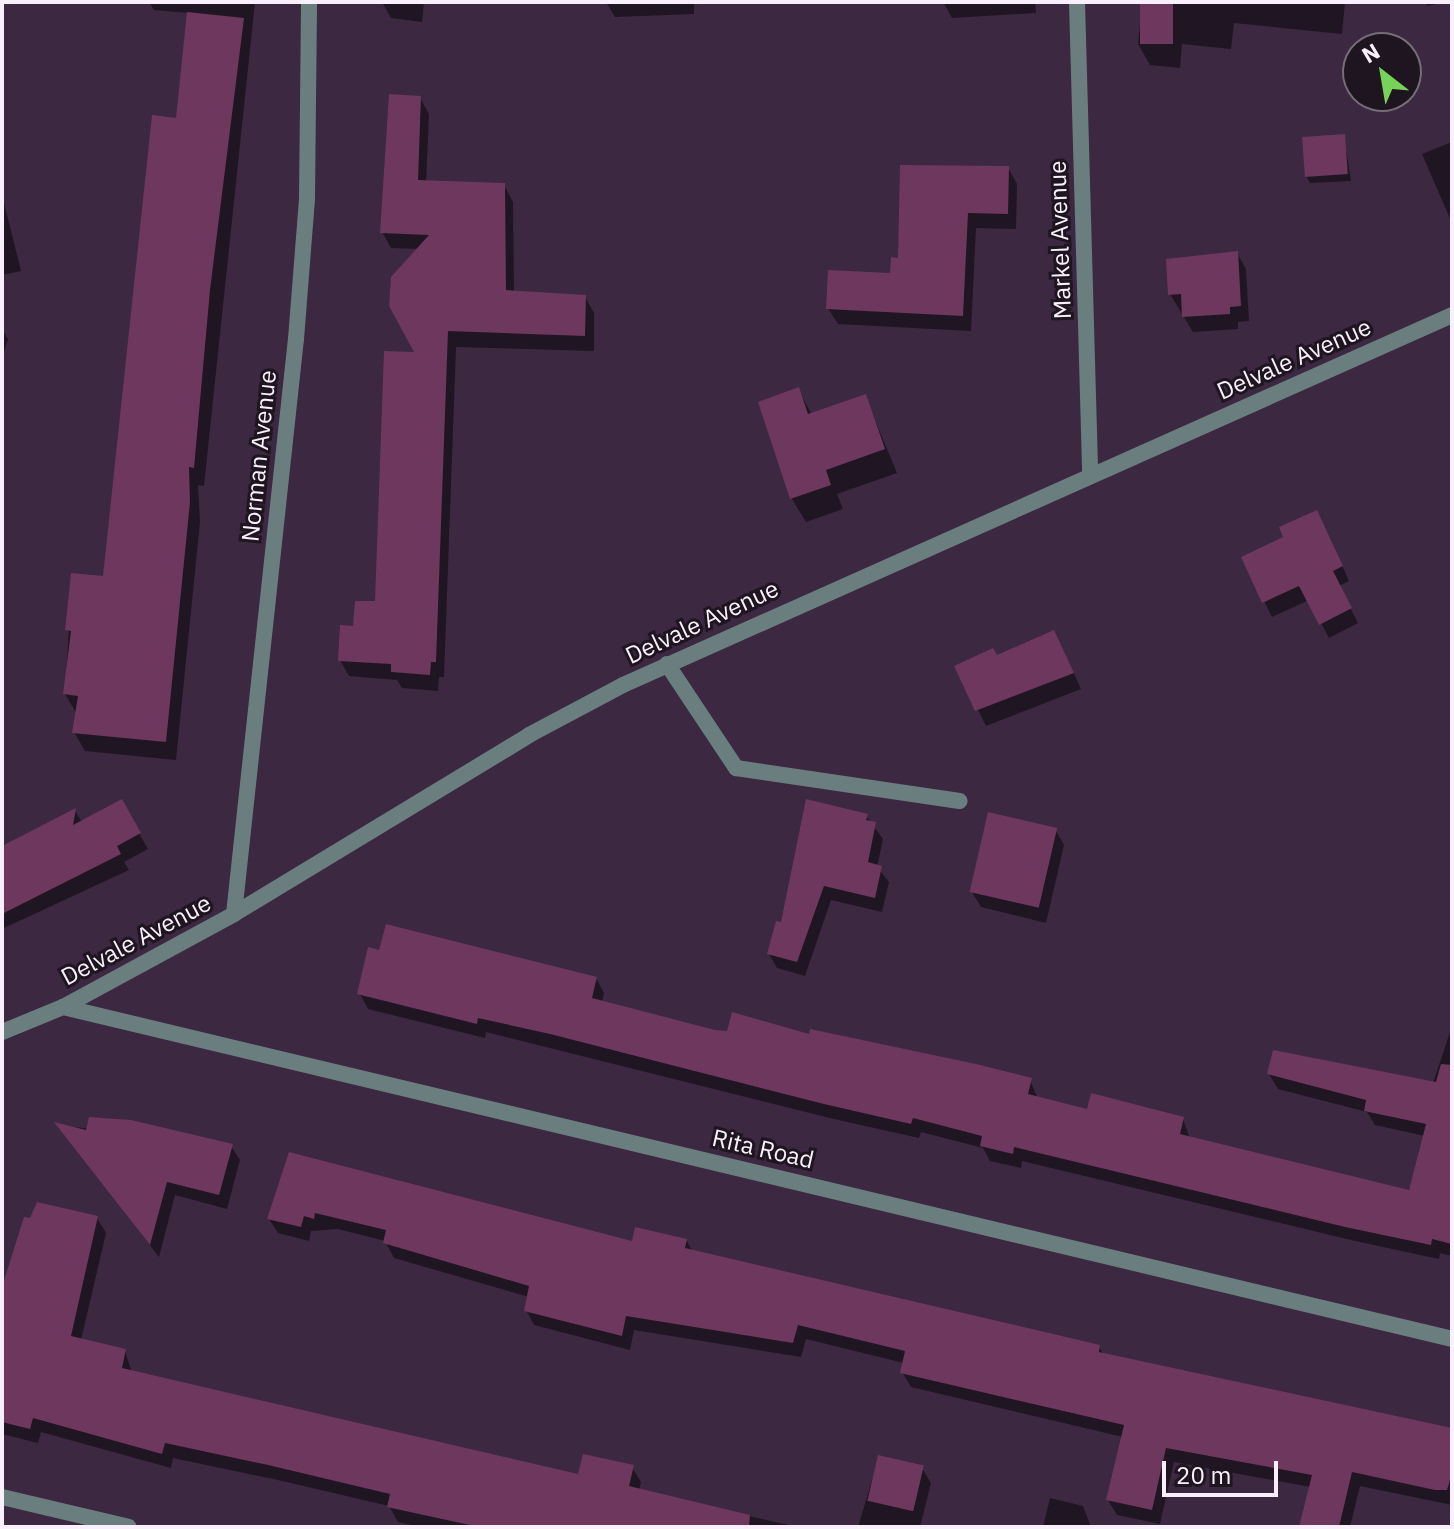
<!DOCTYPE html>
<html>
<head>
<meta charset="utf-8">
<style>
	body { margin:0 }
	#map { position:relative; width:1454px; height:1529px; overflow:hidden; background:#3c2841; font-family:"IBM Plex Sans",sans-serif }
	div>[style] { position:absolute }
	.shadow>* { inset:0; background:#0007 }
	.building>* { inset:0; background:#6e375e; transform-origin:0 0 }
	.service>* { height:16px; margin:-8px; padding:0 8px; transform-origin:8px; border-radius:8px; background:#6a7e7f }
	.minor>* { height:16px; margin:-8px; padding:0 8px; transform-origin:8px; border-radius:8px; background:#6a7e7f }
	.tertiary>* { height:16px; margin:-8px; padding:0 8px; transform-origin:8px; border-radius:8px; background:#6a7e7f }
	span { translate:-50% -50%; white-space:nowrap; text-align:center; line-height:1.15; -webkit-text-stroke:6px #1e1520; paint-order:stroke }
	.street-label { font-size:24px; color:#faf0fd }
	.frame { position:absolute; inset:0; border:4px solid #faf0fd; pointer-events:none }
	.north { position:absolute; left:1342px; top:32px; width:80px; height:80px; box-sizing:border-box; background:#1e1520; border:2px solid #766d78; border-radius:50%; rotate:329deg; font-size:22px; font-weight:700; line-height:32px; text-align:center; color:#faf0fd }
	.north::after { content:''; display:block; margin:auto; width:28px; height:36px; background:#77d25a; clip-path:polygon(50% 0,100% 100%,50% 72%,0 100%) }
	.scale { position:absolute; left:1162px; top:1461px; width:116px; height:36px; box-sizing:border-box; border:4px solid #faf0fd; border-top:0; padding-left:10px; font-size:24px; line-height:28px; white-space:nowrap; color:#faf0fd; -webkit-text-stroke:6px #1e1520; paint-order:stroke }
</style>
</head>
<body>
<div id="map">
	<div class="shadow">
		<i style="clip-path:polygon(149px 2px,255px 2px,204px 486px,198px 485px,200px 522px,176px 760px,85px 751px,74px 732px,77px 714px,65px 694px,72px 575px,104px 578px,178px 120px,189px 13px,154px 10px)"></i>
		<i style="clip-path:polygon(382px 2px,424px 2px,422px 22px,391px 18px)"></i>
		<i style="clip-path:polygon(606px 2px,694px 2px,694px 14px,615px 17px)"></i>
		<i style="clip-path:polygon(943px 2px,1035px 2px,1036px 13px,952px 18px)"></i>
		<i style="clip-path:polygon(1142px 2px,1345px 2px,1342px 34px,1234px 23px,1231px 49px,1182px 44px,1180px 68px,1150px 65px,1138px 44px)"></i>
		<i style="clip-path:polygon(1425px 2px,1445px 2px,1427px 6px)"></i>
		<i style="clip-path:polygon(420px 98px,429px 114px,426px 183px,504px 185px,513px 202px,514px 293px,585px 297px,594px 313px,594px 351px,456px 347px,444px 677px,439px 677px,438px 691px,402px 688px,397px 680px,349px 676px,340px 660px,355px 628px,377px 603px,417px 354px,419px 249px,391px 248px,382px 232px)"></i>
		<i style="clip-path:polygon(1344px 136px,1351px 181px,1310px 183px,1306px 176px)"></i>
		<i style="clip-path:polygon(1452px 142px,1452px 221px,1451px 221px,1422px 154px)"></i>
		<i style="clip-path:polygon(1008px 168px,1017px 184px,1016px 229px,976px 228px,971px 331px,838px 324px,828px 308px,892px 276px,900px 260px)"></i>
		<i style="clip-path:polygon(2px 195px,21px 271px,2px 275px)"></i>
		<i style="clip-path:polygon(1237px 253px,1246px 269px,1249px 321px,1238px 322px,1238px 329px,1193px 332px,1170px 294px)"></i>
		<i style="clip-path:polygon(2px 329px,8px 339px,2px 359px)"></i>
		<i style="clip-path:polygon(798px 389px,812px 415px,865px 396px,897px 473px,837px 494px,843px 509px,806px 522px,792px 499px,760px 403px)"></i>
		<i style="clip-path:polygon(1325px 527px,1349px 581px,1339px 586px,1358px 623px,1329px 638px,1309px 600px,1272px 617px,1243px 558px)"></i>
		<i style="clip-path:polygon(1062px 648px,1081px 689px,986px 726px,957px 667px)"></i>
		<i style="clip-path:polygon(121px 802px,148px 849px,124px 862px,129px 870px,2px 929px,2px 847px,75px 811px,82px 822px)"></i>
		<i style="clip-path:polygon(866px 816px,883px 839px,877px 867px,889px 882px,882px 912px,831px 900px,805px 976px,777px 968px,769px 954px,783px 925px)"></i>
		<i style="clip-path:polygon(1055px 829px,1064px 845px,1046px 923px,981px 907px,972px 892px)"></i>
		<i style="clip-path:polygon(596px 978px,604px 993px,602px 1003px,715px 1032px,810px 1036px,1030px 1080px,1038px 1099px,1088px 1112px,1183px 1119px,1190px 1139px,1410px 1192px,1425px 1136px,1375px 1125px,1367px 1112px,1278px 1089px,1269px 1074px,1433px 1083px,1452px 1026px,1452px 1256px,1440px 1253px,1439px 1259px,1355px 1241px,1022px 1161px,1021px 1168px,990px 1161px,983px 1148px,921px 1132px,919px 1138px,834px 1119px,486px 1032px,485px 1038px,368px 1009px,360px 994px)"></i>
		<i style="clip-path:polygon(58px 1125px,231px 1146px,240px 1160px,227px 1209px,175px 1195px,159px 1257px)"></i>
		<i style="clip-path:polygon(291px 1155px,633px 1244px,686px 1240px,693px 1252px,1099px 1347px,1104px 1355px,1452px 1429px,1452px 1505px,1360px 1486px,1350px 1527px,1301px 1527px,1311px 1487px,1174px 1462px,1160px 1524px,1117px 1515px,1108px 1500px,1123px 1437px,911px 1387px,902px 1372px,904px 1363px,806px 1339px,801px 1357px,634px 1330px,630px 1350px,534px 1325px,526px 1310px,529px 1297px,394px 1258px,385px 1241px,338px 1229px,311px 1231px,309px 1241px,278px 1233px,269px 1219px)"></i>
		<i style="clip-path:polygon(97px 1218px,106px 1233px,81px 1340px,125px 1351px,132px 1373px,580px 1476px,632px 1467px,641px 1482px,639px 1491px,797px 1527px,421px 1527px,398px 1522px,389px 1506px,278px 1480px,173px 1458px,171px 1468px,41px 1432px,38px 1443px,2px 1434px,2px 1299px)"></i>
		<i style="clip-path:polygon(879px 1457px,922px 1468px,931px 1483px,920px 1527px,858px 1527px)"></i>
		<i style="clip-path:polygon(1050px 1498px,1083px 1506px,1091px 1527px,1043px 1527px)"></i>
	</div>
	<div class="building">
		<i style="left:1140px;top:2px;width:33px;height:42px"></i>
		<i style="clip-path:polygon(187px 12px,244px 18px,210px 290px,194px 468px,189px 467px,190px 502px,166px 742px,72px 733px,78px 696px,63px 694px,71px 631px,65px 630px,71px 573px,103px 576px,152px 115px,176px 118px)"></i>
		<i style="clip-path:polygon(389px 94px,421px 96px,418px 180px,505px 183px,506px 290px,586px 295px,585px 336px,448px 331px,436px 662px,431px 662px,430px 675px,391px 672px,391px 664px,338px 661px,340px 625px,353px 626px,355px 601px,375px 601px,384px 351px,414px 352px,389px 306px,391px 277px,429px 235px,380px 233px)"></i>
		<i style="left:1345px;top:134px;width:40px;height:43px;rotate:86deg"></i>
		<i style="clip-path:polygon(900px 165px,1009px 166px,1008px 214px,968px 213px,963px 316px,826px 309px,828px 270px,890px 273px,891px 257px,898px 258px)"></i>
		<i style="clip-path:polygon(1238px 251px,1241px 306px,1230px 307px,1230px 314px,1182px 317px,1181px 294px,1168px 295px,1166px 259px)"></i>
		<i style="clip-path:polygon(799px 387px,808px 414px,866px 394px,885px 449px,826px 470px,831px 485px,790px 499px,758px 402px)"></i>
		<i style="clip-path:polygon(1317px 510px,1343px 566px,1333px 571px,1352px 608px,1319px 625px,1299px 586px,1262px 603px,1241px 557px,1283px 537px,1279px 527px)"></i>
		<i style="clip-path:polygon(1054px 630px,1074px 673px,975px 711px,954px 666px,993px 648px,997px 655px)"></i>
		<i style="clip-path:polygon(122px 799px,141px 833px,117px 846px,121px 854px,2px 914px,2px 846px,76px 808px,73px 825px)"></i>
		<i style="clip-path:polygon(806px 799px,868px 814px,866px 820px,876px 822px,868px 862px,882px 866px,875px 898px,824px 886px,797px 962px,767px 954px,776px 921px,781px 922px)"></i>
		<i style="left:988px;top:812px;width:71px;height:82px;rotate:13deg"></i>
		<i style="clip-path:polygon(386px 924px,597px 977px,592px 998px,715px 1030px,727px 1031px,732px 1012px,809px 1034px,810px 1029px,976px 1064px,1032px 1078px,1028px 1094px,1087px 1109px,1091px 1093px,1184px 1117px,1180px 1134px,1409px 1190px,1426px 1124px,1364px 1111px,1366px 1100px,1267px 1074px,1273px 1050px,1436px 1082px,1441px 1064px,1452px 1065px,1452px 1244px,1432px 1239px,1431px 1245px,1345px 1227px,1014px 1147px,1013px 1154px,980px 1146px,982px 1136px,913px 1118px,911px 1124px,824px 1104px,550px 1034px,478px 1018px,477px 1024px,357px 994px,368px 947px,379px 950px)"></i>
		<i style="clip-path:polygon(89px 1117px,131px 1120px,233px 1144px,219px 1195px,167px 1182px,150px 1245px,54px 1122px,86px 1130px)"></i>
		<i style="clip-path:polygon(289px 1152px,632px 1241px,635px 1227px,687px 1239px,685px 1248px,1100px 1345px,1099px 1352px,1452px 1428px,1452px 1473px,1447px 1490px,1435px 1490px,1352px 1472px,1339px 1527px,1299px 1527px,1312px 1475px,1166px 1448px,1152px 1510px,1106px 1500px,1124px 1425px,900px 1373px,905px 1351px,798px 1325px,793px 1343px,626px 1316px,622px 1336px,524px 1311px,529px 1286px,383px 1243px,386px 1230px,315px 1213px,314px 1219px,304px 1216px,301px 1227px,267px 1219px)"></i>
		<i style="clip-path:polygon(37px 1202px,98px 1216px,71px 1336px,126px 1349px,122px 1368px,578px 1474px,583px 1454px,634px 1465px,629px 1486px,750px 1515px,749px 1527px,479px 1527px,387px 1507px,390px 1494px,268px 1465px,165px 1443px,162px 1454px,33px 1418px,30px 1429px,2px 1422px,2px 1287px,24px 1217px,30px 1218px)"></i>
		<i style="left:878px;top:1455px;width:47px;height:47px;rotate:13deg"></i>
	</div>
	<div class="service">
		<i style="left:667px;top:664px;width:125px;rotate:56.4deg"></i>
		<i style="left:736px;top:768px;width:226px;rotate:8.4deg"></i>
	</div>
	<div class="minor">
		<i style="left:1077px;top:2px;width:474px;rotate:88.4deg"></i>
		<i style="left:234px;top:914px;width:578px;rotate:-83.85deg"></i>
		<i style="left:296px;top:339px;width:141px;rotate:-85.5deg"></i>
		<i style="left:307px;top:198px;width:196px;rotate:-89.4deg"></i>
		<i style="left:63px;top:1007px;width:1428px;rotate:13.44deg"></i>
		<i style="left:2px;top:1497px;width:130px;rotate:13.3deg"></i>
	</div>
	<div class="tertiary">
		<i style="left:2px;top:1032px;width:66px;rotate:-22.3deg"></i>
		<i style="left:63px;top:1007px;width:195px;rotate:-28.5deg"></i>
		<i style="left:234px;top:914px;width:345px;rotate:-31.2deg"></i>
		<i style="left:529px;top:735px;width:106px;rotate:-28deg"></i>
		<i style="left:623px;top:685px;width:908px;rotate:-24.05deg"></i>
	</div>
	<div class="street-label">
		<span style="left:1060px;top:240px;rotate:-92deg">Markel Avenue</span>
		<span style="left:1294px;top:359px;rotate:-24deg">Delvale Avenue</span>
		<span style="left:259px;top:456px;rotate:-84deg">Norman Avenue</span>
		<span style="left:702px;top:622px;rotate:-25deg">Delvale Avenue</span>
		<span style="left:136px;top:940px;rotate:-28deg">Delvale Avenue</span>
		<span style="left:763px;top:1149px;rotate:13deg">Rita Road</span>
	</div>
	<div class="frame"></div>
	<div class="north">N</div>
	<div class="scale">20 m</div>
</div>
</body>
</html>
